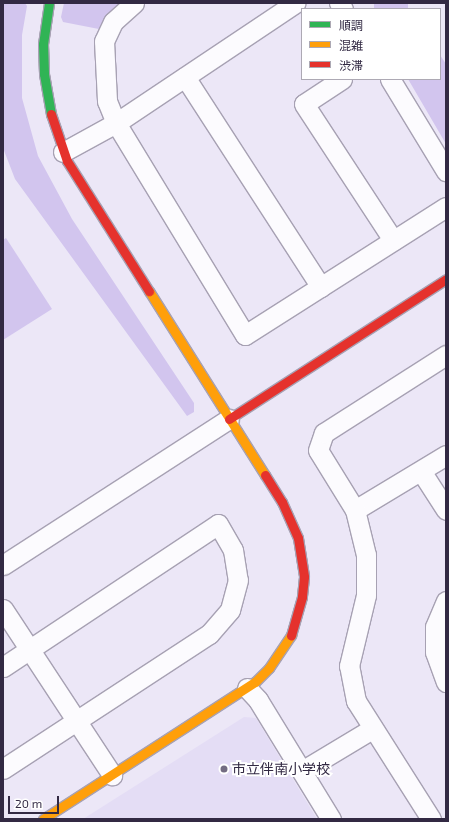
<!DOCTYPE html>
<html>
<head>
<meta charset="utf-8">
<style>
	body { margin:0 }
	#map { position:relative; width:449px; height:822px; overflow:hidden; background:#ece7f7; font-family:"Exo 2","Noto Sans JP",sans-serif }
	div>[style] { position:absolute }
	.built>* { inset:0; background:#e4ddf5 }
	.green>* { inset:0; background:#d2c5ee; transform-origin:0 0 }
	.roads { filter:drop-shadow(1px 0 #a7a1b3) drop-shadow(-1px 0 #a7a1b3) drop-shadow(0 1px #a7a1b3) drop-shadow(0 -1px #a7a1b3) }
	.street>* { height:19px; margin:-9.5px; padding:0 9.5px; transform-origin:9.5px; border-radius:9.5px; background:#fcfbfe }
	.fast>* { height:9px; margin:-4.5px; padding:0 4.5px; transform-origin:4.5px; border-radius:4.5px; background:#30b455 }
	.slow>* { height:9px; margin:-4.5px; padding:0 4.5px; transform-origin:4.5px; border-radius:4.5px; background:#ff9f0a }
	.jam>* { height:9px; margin:-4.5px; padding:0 4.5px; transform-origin:4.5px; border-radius:4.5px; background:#e5322d }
	.dots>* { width:11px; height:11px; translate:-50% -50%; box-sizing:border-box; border:2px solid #fff; border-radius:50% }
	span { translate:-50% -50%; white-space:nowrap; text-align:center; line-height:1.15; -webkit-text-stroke:4px #fff; paint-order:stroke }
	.poi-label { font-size:14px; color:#322943 }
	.left { translate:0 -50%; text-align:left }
	.frame { position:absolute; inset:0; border:4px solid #322943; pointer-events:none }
	.legend { position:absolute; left:301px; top:8px; width:140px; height:72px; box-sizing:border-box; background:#fff; border:1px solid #ada9b4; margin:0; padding:5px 7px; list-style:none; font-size:12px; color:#322943 }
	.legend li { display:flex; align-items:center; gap:8px; height:20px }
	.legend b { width:20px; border:1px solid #ada9b4 }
	.scale { position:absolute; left:8px; top:796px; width:51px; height:18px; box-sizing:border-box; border:2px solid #322943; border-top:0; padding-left:5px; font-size:12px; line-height:14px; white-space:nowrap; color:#322943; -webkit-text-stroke:3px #fff; paint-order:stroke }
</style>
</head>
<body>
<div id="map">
	<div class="built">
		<i style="clip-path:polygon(244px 717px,256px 718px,317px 819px,83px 819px)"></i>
	</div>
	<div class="green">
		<i style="clip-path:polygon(3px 3px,25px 3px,27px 6px,22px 35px,22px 98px,38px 156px,72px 219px,194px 403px,194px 412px,187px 416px,15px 179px,3px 148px)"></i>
		<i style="clip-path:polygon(64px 3px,125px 3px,104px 30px,63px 22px,61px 17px)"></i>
		<i style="left:374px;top:3px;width:34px;height:6px"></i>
		<i style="clip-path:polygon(440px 55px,446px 64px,446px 144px,408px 79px,440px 79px)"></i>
		<i style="clip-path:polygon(6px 238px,52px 309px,3px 340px,3px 240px)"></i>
	</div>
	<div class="roads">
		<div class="street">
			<i style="left:134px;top:3px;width:28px;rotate:138deg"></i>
			<i style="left:113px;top:22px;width:21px;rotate:115deg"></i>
			<i style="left:104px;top:41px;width:60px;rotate:87.1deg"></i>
			<i style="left:107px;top:101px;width:24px;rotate:68deg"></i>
			<i style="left:116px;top:123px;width:248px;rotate:58.7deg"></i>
			<i style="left:245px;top:335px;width:238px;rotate:-32.5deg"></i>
			<i style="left:339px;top:3px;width:7px;rotate:56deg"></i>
			<i style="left:185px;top:77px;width:250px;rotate:57.1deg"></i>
			<i style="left:342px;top:79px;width:45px;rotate:146.7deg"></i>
			<i style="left:304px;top:104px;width:163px;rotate:56.8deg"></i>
			<i style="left:390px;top:79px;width:108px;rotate:58.7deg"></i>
			<i style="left:63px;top:152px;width:60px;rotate:-28.7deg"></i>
			<i style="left:116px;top:123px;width:216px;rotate:-33.8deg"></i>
			<i style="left:421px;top:471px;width:46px;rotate:57.3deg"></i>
			<i style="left:355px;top:510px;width:106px;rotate:-31.1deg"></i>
			<i style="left:3px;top:565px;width:269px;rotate:-32.9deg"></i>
			<i style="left:446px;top:601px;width:28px;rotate:113deg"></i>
			<i style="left:435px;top:627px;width:25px;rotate:90deg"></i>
			<i style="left:435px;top:652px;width:32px;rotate:70deg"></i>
			<i style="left:3px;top:609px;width:199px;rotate:56.7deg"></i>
			<i style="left:3px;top:667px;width:258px;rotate:-33.6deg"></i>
			<i style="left:218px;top:524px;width:30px;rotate:60deg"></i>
			<i style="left:233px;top:550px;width:30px;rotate:81deg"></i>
			<i style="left:238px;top:580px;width:31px;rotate:105deg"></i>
			<i style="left:230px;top:610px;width:32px;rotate:131deg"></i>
			<i style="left:209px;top:634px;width:246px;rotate:146.8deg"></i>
			<i style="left:247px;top:688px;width:16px;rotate:47deg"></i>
			<i style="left:258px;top:700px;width:140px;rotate:58.5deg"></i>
			<i style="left:302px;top:771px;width:82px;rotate:-31deg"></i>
			<i style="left:431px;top:819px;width:140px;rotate:-122.4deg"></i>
			<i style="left:356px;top:701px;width:36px;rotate:-101deg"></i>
			<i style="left:349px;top:666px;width:73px;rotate:-76.5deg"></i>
			<i style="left:366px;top:595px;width:40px;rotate:-90deg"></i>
			<i style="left:366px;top:555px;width:46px;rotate:-103.7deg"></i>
			<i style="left:355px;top:510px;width:70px;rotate:-121.7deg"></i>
			<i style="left:318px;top:450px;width:18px;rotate:-71deg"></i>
			<i style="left:324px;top:433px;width:145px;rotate:-32.6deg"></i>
		</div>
		<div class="fast">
			<i style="left:49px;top:3px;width:41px;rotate:98.3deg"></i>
			<i style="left:43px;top:44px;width:30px;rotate:88deg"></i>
			<i style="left:44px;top:74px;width:41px;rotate:80.1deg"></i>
		</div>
		<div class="slow">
			<i style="left:149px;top:291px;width:218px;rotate:57.8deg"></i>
			<i style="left:43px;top:819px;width:252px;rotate:-32.9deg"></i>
			<i style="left:255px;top:682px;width:20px;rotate:-45deg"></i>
			<i style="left:269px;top:668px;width:40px;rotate:-56deg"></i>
		</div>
		<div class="jam">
			<i style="left:51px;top:114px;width:50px;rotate:71.2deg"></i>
			<i style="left:67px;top:161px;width:154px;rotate:57.8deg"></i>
			<i style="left:229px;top:419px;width:258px;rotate:-32.8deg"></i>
			<i style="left:265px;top:475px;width:32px;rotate:58deg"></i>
			<i style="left:282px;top:502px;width:39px;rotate:66deg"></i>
			<i style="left:298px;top:538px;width:39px;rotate:81deg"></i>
			<i style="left:304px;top:577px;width:20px;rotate:96deg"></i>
			<i style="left:302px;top:597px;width:40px;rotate:106deg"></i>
		</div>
	</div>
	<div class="dots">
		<i style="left:224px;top:769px;background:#736c82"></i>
	</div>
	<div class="poi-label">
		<span class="left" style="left:232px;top:769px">市立伴南小学校</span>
	</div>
	<div class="frame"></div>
	<ul class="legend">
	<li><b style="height:5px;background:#30b455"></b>順調</li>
	<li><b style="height:5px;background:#ff9f0a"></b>混雑</li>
	<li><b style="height:5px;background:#e5322d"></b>渋滞</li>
	</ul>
	<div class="scale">20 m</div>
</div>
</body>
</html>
